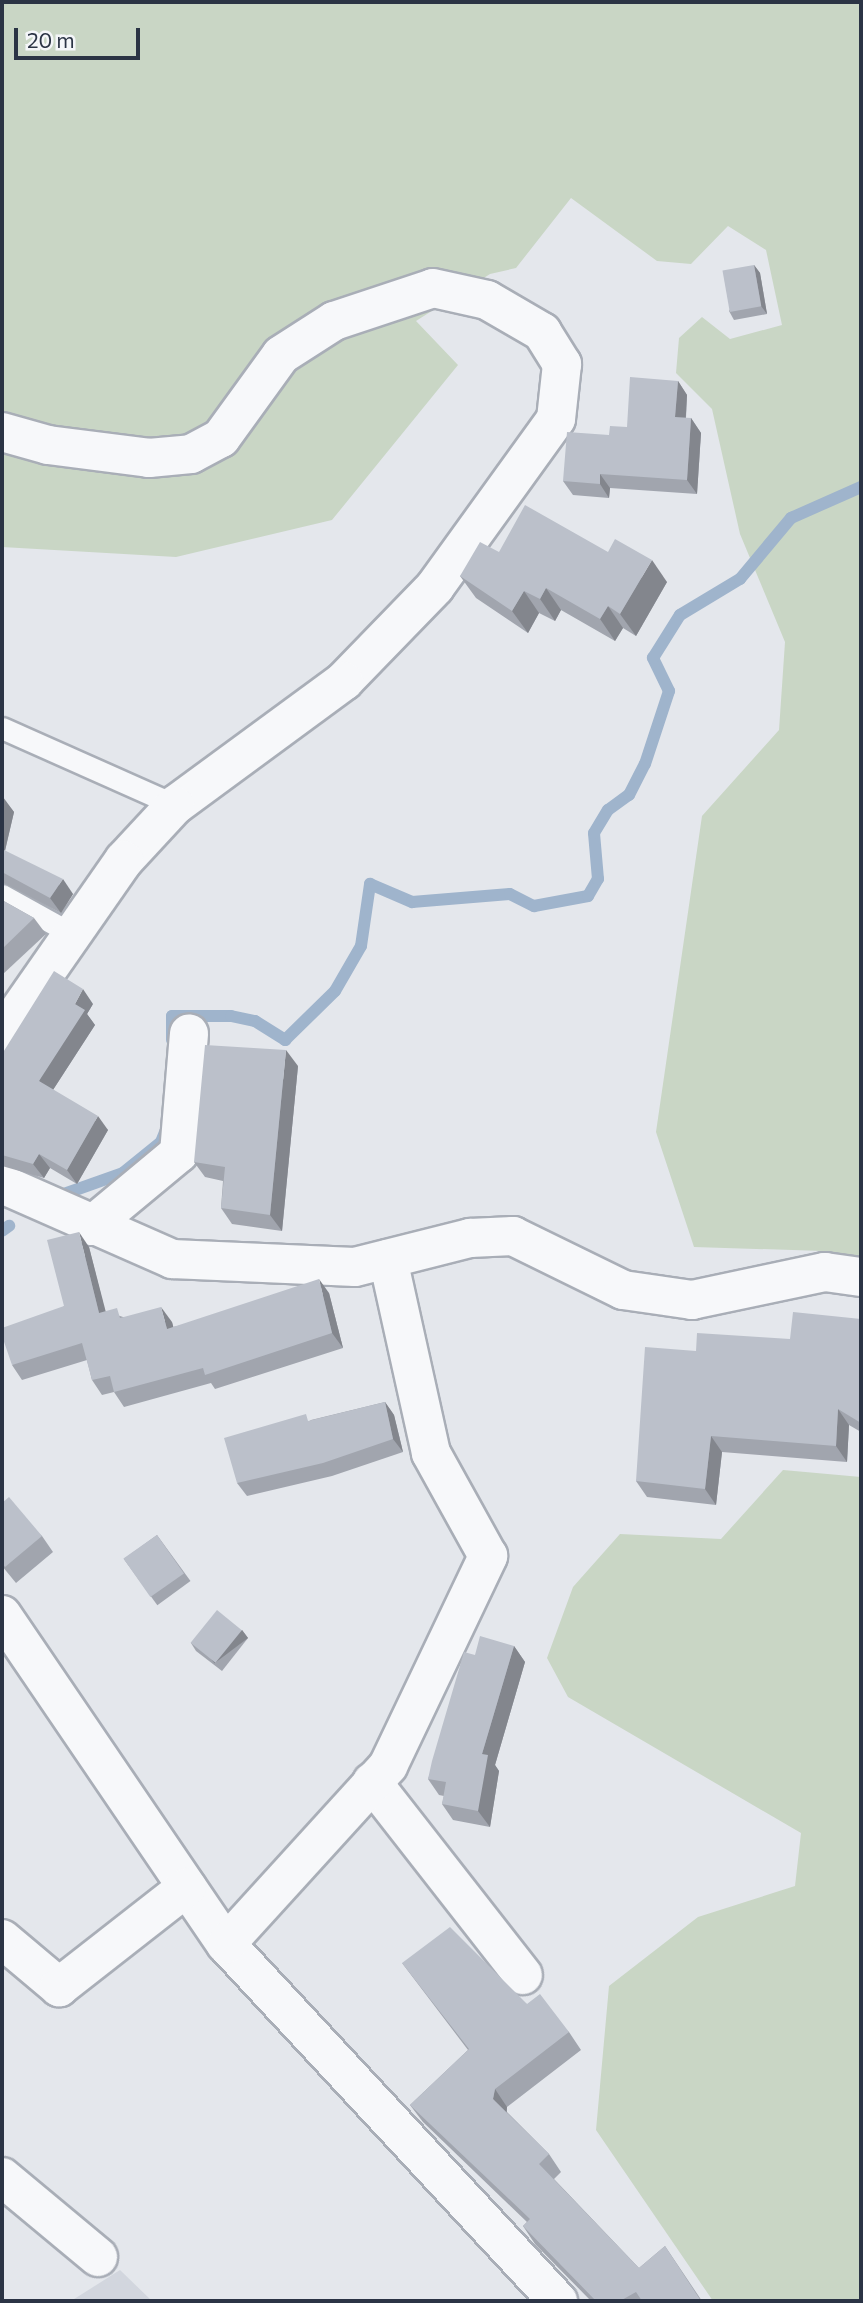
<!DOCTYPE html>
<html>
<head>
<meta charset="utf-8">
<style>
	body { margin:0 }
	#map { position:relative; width:863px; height:2303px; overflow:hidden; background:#e4e7ec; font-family:Commissioner,sans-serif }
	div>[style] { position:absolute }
	.built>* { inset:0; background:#d2d6de }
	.green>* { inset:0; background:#c9d6c5 }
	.stream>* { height:12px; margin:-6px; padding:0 6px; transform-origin:6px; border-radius:6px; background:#9fb4cc }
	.roads { filter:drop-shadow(2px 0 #a9aeb7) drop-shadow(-2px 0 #a9aeb7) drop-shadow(0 2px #a9aeb7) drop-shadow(0 -2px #a9aeb7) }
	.service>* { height:21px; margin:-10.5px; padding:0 10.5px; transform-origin:10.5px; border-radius:10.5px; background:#f7f8fa }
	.minor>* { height:38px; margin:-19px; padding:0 19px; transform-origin:19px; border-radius:19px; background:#f7f8fa }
	.wall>* { inset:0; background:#a1a5ae; transform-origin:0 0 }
	.shaded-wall>* { inset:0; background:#83868d; transform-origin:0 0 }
	.building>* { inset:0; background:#bbc0ca; transform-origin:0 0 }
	span { translate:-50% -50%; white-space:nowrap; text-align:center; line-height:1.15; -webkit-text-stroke:6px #f4f6f9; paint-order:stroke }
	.frame { position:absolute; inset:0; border:4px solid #2b3445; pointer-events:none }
	.scale { position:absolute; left:14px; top:28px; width:126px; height:32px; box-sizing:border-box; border:4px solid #2b3445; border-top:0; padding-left:9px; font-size:21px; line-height:24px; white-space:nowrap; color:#2b3445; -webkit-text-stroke:5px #f4f6f9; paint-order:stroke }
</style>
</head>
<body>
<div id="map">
	<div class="built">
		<i style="clip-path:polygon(120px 2270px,152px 2301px,71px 2301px)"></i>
	</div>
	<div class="green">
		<i style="clip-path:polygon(2px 2px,861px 2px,861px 1259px,823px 1251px,694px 1247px,656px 1132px,702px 816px,779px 730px,785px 642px,740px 534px,712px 409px,676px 373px,679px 338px,702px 317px,730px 339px,782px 325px,766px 250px,728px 226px,691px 264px,657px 261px,571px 198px,516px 268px,490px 274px,416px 321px,458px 365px,332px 520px,176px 557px,2px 547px)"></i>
		<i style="clip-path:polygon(783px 1470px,861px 1477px,861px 2301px,713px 2301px,596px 2130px,609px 1986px,698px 1917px,795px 1886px,801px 1833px,568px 1697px,547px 1658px,573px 1587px,620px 1534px,721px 1539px)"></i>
	</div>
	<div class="stream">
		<i style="left:172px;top:1040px;width:24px;rotate:-90deg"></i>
		<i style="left:172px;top:1016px;width:59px"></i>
		<i style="left:231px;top:1016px;width:25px;rotate:12deg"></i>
		<i style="left:255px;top:1021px;width:36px;rotate:32deg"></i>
		<i style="left:285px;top:1040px;width:70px;rotate:-44.4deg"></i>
		<i style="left:335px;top:991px;width:52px;rotate:-60deg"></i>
		<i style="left:361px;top:946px;width:63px;rotate:-81.7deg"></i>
		<i style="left:370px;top:884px;width:46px;rotate:23.2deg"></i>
		<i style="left:412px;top:902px;width:98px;rotate:-4.7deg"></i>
		<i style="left:510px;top:894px;width:27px;rotate:27deg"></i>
		<i style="left:534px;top:906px;width:55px;rotate:-10.5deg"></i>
		<i style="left:588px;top:896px;width:20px;rotate:-60deg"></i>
		<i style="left:598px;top:879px;width:46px;rotate:-95deg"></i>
		<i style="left:594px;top:833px;width:27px;rotate:-59deg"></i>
		<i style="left:608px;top:810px;width:26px;rotate:-36deg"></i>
		<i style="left:629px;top:795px;width:35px;rotate:-63deg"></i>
		<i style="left:645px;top:764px;width:77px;rotate:-71.8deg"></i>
		<i style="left:669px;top:691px;width:37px;rotate:-116deg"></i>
		<i style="left:653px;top:658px;width:51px;rotate:-57.9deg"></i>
		<i style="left:680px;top:615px;width:70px;rotate:-31deg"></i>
		<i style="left:740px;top:579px;width:80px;rotate:-50.1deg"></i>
		<i style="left:791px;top:518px;width:77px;rotate:-23.9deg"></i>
		<i style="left:64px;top:1194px;width:63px;rotate:-19.6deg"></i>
		<i style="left:123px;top:1173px;width:49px;rotate:-39.2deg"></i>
		<i style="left:161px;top:1142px;width:16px;rotate:-68deg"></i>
		<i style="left:2px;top:1231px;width:9px;rotate:-36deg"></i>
	</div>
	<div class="roads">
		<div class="service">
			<i style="left:2px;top:728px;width:189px;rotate:24deg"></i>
			<i style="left:2px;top:895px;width:80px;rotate:29.1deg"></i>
		</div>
		<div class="minor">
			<i style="left:2px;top:432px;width:48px;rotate:15.8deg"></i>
			<i style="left:48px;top:445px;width:102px;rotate:7.3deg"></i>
			<i style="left:149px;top:458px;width:42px;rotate:-5.4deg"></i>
			<i style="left:191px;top:454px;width:34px;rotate:-28deg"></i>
			<i style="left:221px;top:438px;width:102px;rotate:-54.1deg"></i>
			<i style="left:281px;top:355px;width:63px;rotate:-32.7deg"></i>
			<i style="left:334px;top:321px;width:104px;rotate:-18.4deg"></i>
			<i style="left:433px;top:288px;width:55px;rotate:12.5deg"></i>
			<i style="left:487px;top:300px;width:64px;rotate:30.2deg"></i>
			<i style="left:542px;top:332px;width:38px;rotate:58deg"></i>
			<i style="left:562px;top:364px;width:55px;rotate:96.2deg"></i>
			<i style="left:556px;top:419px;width:207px;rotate:125.8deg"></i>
			<i style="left:435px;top:587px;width:131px;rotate:134.1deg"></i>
			<i style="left:344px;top:681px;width:210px;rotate:143.7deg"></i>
			<i style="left:175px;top:805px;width:75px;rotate:132.8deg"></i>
			<i style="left:124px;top:860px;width:213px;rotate:124.9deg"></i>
			<i style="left:2px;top:1184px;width:186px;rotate:23.8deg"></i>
			<i style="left:172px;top:1259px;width:183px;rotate:2.5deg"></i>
			<i style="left:355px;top:1267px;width:119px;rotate:-14.2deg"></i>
			<i style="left:470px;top:1238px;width:43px;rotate:-2.7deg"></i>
			<i style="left:513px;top:1236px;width:123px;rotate:26.1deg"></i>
			<i style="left:623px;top:1290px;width:70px;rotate:8.2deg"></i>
			<i style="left:692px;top:1300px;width:136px;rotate:-11.9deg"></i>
			<i style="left:825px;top:1272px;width:36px;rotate:8deg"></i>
			<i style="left:91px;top:1226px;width:114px;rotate:-39.7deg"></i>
			<i style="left:179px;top:1153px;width:120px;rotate:-85.2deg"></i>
			<i style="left:2px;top:1615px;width:398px;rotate:55.8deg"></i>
			<i style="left:226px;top:1944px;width:488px;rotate:47.1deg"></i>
			<i style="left:372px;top:1782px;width:245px;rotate:52deg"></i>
			<i style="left:2px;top:1939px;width:75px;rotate:40.1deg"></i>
			<i style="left:59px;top:1987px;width:162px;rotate:-38deg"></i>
			<i style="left:226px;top:1944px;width:241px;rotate:-47.7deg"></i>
			<i style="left:388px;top:1766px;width:233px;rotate:-64.5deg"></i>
			<i style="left:488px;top:1556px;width:118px;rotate:-119deg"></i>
			<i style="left:431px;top:1453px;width:199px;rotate:-102.5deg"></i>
			<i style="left:2px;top:2177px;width:125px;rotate:39.8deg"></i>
		</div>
	</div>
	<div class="wall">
		<i style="clip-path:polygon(754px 265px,760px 273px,767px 314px,734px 320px,729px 311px)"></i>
		<i style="clip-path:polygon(678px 381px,687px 395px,686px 418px,691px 418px,701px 433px,697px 494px,610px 488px,609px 498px,573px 495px,563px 481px,609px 435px,627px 427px)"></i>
		<i style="clip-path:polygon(499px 552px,667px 582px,636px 636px,623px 628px,615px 641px,561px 610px,555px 621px,539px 613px,528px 633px,476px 598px,460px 576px)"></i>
		<i style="clip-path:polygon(2px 797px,14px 812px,5px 851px,73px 894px,61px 913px,2px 882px,2px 883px)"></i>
		<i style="clip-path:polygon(2px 900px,34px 918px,46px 934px,2px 975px)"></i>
		<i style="clip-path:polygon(93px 1004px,87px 1014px,95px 1025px,53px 1090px,108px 1130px,77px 1184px,50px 1168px,44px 1178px,2px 1166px,2px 1054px)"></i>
		<i style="clip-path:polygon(298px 1066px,282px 1231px,232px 1224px,221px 1208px,223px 1181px,205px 1177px,194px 1162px)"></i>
		<i style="clip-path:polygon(89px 1247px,105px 1311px,123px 1317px,172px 1322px,173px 1327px,329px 1293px,343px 1348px,215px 1389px,211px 1383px,124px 1407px,114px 1392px,102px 1395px,92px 1380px,87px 1360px,22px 1380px,12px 1365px,64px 1306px)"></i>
		<i style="clip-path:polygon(861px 1319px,861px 1432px,849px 1425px,847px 1462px,722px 1452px,716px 1505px,647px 1497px,636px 1481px,696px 1351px,790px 1339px)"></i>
		<i style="clip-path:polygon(385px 1402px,394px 1415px,403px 1452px,332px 1476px,247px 1496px,237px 1483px,311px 1420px)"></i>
		<i style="clip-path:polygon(2px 1503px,42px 1536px,53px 1552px,16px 1583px,2px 1566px)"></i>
		<i style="left:157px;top:1535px;width:57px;height:41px;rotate:54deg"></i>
		<i style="clip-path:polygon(242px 1630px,248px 1638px,222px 1671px,196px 1651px,191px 1643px)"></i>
		<i style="clip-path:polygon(514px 1646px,525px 1662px,495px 1765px,499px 1771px,490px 1827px,453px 1820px,442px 1804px,444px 1796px,439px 1795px,428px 1779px,475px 1655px)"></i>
		<i style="clip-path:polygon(402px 1963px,527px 2004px,569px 2032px,581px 2050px,507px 2107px,507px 2112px,549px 2154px,561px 2172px,554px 2179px,639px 2268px,665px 2246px,702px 2301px,591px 2301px,535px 2244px,523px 2226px,527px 2222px,423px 2122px,410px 2105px,468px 2050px)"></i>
	</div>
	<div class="shaded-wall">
		<i style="clip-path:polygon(754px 265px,760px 273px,767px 314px,761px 306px)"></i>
		<i style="clip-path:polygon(678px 381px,687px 395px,685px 431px,675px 417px)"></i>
		<i style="clip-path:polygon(691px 418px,701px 433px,697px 494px,687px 480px)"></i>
		<i style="clip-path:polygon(600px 474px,610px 488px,609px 498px,600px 484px)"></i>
		<i style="clip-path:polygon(652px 560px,667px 582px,636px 636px,620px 614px)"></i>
		<i style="clip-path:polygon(546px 588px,561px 610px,555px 621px,540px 599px)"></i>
		<i style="clip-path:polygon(524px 591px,539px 613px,528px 633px,512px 611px)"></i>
		<i style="clip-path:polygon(608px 606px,623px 628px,615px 641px,600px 619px)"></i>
		<i style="clip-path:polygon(3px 797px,14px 812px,3px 859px,2px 858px,2px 805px)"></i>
		<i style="clip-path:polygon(63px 879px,73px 894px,61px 913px,50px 898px)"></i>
		<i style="clip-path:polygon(83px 989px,93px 1004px,87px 1014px,95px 1025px,49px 1096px,39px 1081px,75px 1004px)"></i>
		<i style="clip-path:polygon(286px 1050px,298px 1066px,282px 1231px,270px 1215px)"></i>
		<i style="clip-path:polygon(98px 1116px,108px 1130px,77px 1184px,67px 1170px)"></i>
		<i style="clip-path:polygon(39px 1154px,50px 1168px,44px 1178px,33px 1164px)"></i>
		<i style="clip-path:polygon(79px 1232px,89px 1247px,110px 1328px,99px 1313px)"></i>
		<i style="clip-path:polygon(319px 1279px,329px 1293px,343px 1348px,332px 1333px)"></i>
		<i style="clip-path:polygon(161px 1307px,172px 1322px,178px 1344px,167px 1329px)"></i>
		<i style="clip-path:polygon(385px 1402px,394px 1415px,403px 1452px,393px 1439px)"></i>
		<i style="clip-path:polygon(838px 1409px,849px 1425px,847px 1462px,836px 1446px)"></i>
		<i style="clip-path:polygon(711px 1436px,722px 1452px,716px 1505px,705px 1489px)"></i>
		<i style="left:242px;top:1630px;width:10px;height:42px;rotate:53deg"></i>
		<i style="clip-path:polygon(514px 1646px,525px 1662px,495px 1765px,499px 1771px,490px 1827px,478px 1811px,482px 1754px)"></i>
		<i style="clip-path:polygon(495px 2089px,507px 2107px,506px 2117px,493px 2099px)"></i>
	</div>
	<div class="building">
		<i style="left:754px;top:265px;width:42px;height:32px;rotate:80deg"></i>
		<i style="clip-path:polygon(630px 377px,678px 381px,675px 417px,691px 418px,687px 480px,600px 474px,600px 484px,563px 481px,567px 432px,609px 435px,610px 426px,627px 427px)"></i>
		<i style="clip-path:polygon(525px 505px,608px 552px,615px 539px,652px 560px,620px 614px,608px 606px,600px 619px,546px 588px,540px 599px,524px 591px,512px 611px,460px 576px,480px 542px,499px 552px)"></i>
		<i style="clip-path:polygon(2px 849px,63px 879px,50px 898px,2px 872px)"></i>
		<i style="clip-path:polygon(2px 900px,34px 918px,2px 949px)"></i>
		<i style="clip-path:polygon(54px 971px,83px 989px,75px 1004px,85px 1010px,39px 1081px,98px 1116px,67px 1170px,39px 1154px,33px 1164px,2px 1155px,2px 1054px)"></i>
		<i style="clip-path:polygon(205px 1045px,286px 1050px,270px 1215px,221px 1208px,225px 1167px,194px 1162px)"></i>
		<i style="clip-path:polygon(79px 1232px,99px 1313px,117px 1308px,120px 1318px,161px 1307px,167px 1329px,319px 1279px,332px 1333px,205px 1375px,203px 1368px,114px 1392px,110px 1376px,92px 1380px,82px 1343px,12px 1365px,2px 1336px,2px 1328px,64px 1306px,47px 1240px)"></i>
		<i style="clip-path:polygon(793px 1312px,861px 1319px,861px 1423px,838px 1409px,836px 1446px,711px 1436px,705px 1489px,636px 1481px,645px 1347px,696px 1351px,697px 1333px,790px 1339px)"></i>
		<i style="clip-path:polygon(385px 1402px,393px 1439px,323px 1463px,237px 1483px,224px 1438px,306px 1414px,308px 1421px)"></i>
		<i style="clip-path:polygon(9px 1497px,42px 1536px,5px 1567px,2px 1563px,2px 1503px)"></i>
		<i style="left:157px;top:1535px;width:47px;height:41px;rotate:55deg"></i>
		<i style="left:217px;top:1610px;width:32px;height:42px;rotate:39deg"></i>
		<i style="clip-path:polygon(480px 1636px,514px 1646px,482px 1754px,488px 1755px,478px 1811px,442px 1804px,446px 1782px,428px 1779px,432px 1761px,464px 1652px,475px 1655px)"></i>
		<i style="clip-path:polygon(450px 1927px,527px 2004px,540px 1994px,569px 2032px,495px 2089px,493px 2099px,549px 2154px,539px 2164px,639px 2268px,665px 2246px,701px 2301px,642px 2301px,636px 2292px,620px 2301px,596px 2301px,523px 2226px,530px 2219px,410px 2105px,469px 2049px,402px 1963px)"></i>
	</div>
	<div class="frame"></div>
	<div class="scale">20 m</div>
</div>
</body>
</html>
